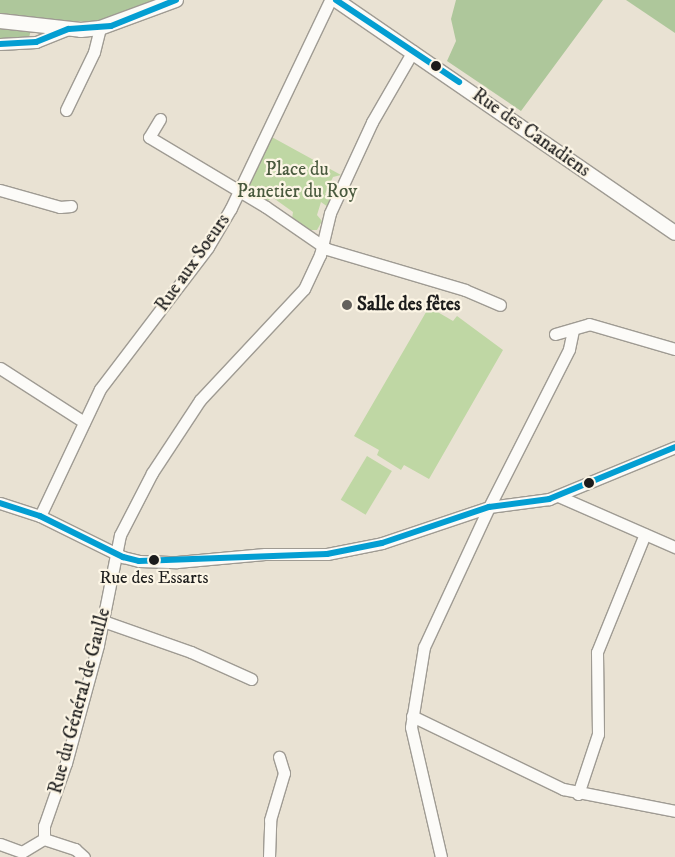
<!DOCTYPE html>
<html>
<head>
<meta charset="utf-8">
<style>
	body { margin:0 }
	#map { position:relative; width:675px; height:857px; overflow:hidden; background:#e9e2d3; font-family:"IM FELL DW Pica",serif }
	div>[style] { position:absolute }
	.green>* { inset:0; background:#bfd7a4; transform-origin:0 0 }
	.forest>* { inset:0; background:#aec79b }
	.roads { filter:drop-shadow(1px 0 #9f9b93) drop-shadow(-1px 0 #9f9b93) drop-shadow(0 1px #9f9b93) drop-shadow(0 -1px #9f9b93) }
	.minor>* { height:11px; margin:-5.5px; padding:0 5.5px; transform-origin:5.5px; border-radius:5.5px; background:#fcfbf8 }
	.major>* { height:14px; margin:-7px; padding:0 7px; transform-origin:7px; border-radius:7px; background:#fcfbf8 }
	.bus-1>* { height:6px; margin:-3px; padding:0 3px; transform-origin:3px; border-radius:3px; background:#039ed2 }
	.dots>* { width:14px; height:14px; translate:-50% -50%; box-sizing:border-box; border:2px solid #fcf5e5; border-radius:50% }
	span { translate:-50% -50%; white-space:nowrap; text-align:center; line-height:1.15; -webkit-text-stroke:4.5px #fcf5e5; paint-order:stroke }
	.bus-label { font-size:18px; color:#1c1c1c }
	.street-label { font-size:19px; color:#1c1c1c }
	.park-label { font-size:19px; color:#495a3e }
	.poi-label { font-size:19px; color:#1c1c1c; font-weight:700 }
	.left { translate:0 -50%; text-align:left }
</style>
</head>
<body>
<div id="map">
	<div class="green">
		<i style="clip-path:polygon(270px 136px,341px 175px,333px 177px,325px 194px,331px 198px,328px 207px,321px 202px,317px 215px,322px 221px,317px 230px,308px 230px,292px 219px,293px 212px,272px 197px,267px 202px,245px 190px)"></i>
		<i style="clip-path:polygon(429px 307px,453px 321px,457px 316px,503px 350px,429px 479px,404px 465px,401px 470px,377px 455px,379px 450px,354px 436px)"></i>
		<i style="left:367px;top:456px;width:29px;height:51px;rotate:31deg"></i>
	</div>
	<div class="forest">
		<i style="clip-path:polygon(0 0,155px 0,100px 22px,33px 20px,29px 38px,0 39px)"></i>
		<i style="clip-path:polygon(456px 0,603px 0,521px 111px,447px 61px,456px 41px,451px 19px)"></i>
		<i style="clip-path:polygon(626px 0,675px 0,675px 33px)"></i>
	</div>
	<div class="roads">
		<div class="minor">
			<i style="left:0;top:44px;width:36px;rotate:-3deg"></i>
			<i style="left:36px;top:42px;width:35px;rotate:-22deg"></i>
			<i style="left:66px;top:110px;width:64px;rotate:-64.2deg"></i>
			<i style="left:94px;top:52px;width:25px;rotate:-76deg"></i>
			<i style="left:160px;top:119px;width:21px;rotate:121deg"></i>
			<i style="left:149px;top:137px;width:136px;rotate:30.9deg"></i>
			<i style="left:266px;top:207px;width:74px;rotate:34.5deg"></i>
			<i style="left:327px;top:249px;width:144px;rotate:16.5deg"></i>
			<i style="left:465px;top:290px;width:38px;rotate:23deg"></i>
			<i style="left:0;top:190px;width:62px;rotate:15.8deg"></i>
			<i style="left:60px;top:207px;width:11px;rotate:-5deg"></i>
			<i style="left:555px;top:334px;width:35px;rotate:-16deg"></i>
			<i style="left:589px;top:324px;width:90px;rotate:16.2deg"></i>
			<i style="left:0;top:368px;width:100px;rotate:32.7deg"></i>
			<i style="left:558px;top:496px;width:128px;rotate:23.6deg"></i>
			<i style="left:0;top:503px;width:42px;rotate:18deg"></i>
			<i style="left:40px;top:516px;width:93px;rotate:26.3deg"></i>
			<i style="left:123px;top:557px;width:16px;rotate:14deg"></i>
			<i style="left:139px;top:561px;width:38px;rotate:2deg"></i>
			<i style="left:177px;top:562px;width:88px;rotate:-5.2deg"></i>
			<i style="left:265px;top:554px;width:62px"></i>
			<i style="left:327px;top:554px;width:56px;rotate:-11.3deg"></i>
			<i style="left:382px;top:543px;width:113px;rotate:-18.6deg"></i>
			<i style="left:489px;top:507px;width:61px;rotate:-7.6deg"></i>
			<i style="left:549px;top:499px;width:136px;rotate:-22.4deg"></i>
			<i style="left:40px;top:516px;width:140px;rotate:-64.7deg"></i>
			<i style="left:100px;top:389px;width:178px;rotate:-52.7deg"></i>
			<i style="left:208px;top:247px;width:45px;rotate:-59.5deg"></i>
			<i style="left:231px;top:208px;width:230px;rotate:-64.5deg"></i>
			<i style="left:103px;top:621px;width:93px;rotate:19.4deg"></i>
			<i style="left:191px;top:652px;width:66px;rotate:24.2deg"></i>
			<i style="left:412px;top:716px;width:168px;rotate:25.8deg"></i>
			<i style="left:563px;top:789px;width:114px;rotate:11.1deg"></i>
			<i style="left:578px;top:794px;width:63px;rotate:-71.6deg"></i>
			<i style="left:598px;top:734px;width:82px;rotate:-90.7deg"></i>
			<i style="left:597px;top:652px;width:127px;rotate:-67.9deg"></i>
			<i style="left:44px;top:839px;width:13px;rotate:-90deg"></i>
			<i style="left:44px;top:826px;width:67px;rotate:-70.8deg"></i>
			<i style="left:66px;top:763px;width:122px;rotate:-74.8deg"></i>
			<i style="left:98px;top:645px;width:112px;rotate:-78.7deg"></i>
			<i style="left:120px;top:535px;width:70px;rotate:-62.7deg"></i>
			<i style="left:152px;top:473px;width:87px;rotate:-56.7deg"></i>
			<i style="left:200px;top:400px;width:152px;rotate:-46.9deg"></i>
			<i style="left:304px;top:289px;width:38px;rotate:-65deg"></i>
			<i style="left:320px;top:255px;width:43px;rotate:-76.6deg"></i>
			<i style="left:330px;top:213px;width:100px;rotate:-65.2deg"></i>
			<i style="left:372px;top:122px;width:82px;rotate:-60deg"></i>
			<i style="left:44px;top:839px;width:33px;rotate:18deg"></i>
			<i style="left:75px;top:849px;width:12px;rotate:42deg"></i>
			<i style="left:0;top:844px;width:23px;rotate:20deg"></i>
			<i style="left:22px;top:852px;width:26px;rotate:-31deg"></i>
			<i style="left:269px;top:857px;width:37px;rotate:-88deg"></i>
			<i style="left:270px;top:820px;width:49px;rotate:-73.4deg"></i>
			<i style="left:284px;top:773px;width:17px;rotate:-107deg"></i>
			<i style="left:441px;top:857px;width:133px;rotate:-103deg"></i>
			<i style="left:411px;top:727px;width:81px;rotate:-80.8deg"></i>
			<i style="left:424px;top:647px;width:154px;rotate:-65.1deg"></i>
			<i style="left:489px;top:507px;width:177px;rotate:-63.1deg"></i>
			<i style="left:569px;top:349px;width:19px;rotate:-78deg"></i>
		</div>
		<div class="major">
			<i style="left:336px;top:0;width:411px;rotate:34.5deg"></i>
			<i style="left:0;top:21px;width:81px;rotate:6.3deg"></i>
			<i style="left:81px;top:30px;width:19px;rotate:-6deg"></i>
			<i style="left:100px;top:28px;width:81px;rotate:-20.2deg"></i>
		</div>
	</div>
	<div class="bus-1">
		<i style="left:336px;top:0;width:148px;rotate:33.7deg"></i>
		<i style="left:69px;top:29px;width:42px;rotate:-4.1deg"></i>
		<i style="left:111px;top:26px;width:70px;rotate:-21.8deg"></i>
		<i style="left:0;top:44px;width:36px;rotate:-3deg"></i>
		<i style="left:36px;top:42px;width:35px;rotate:-22deg"></i>
		<i style="left:0;top:503px;width:42px;rotate:18deg"></i>
		<i style="left:40px;top:516px;width:93px;rotate:26.3deg"></i>
		<i style="left:123px;top:557px;width:16px;rotate:14deg"></i>
		<i style="left:139px;top:561px;width:188px;rotate:-2.1deg"></i>
		<i style="left:327px;top:554px;width:56px;rotate:-11.3deg"></i>
		<i style="left:382px;top:543px;width:113px;rotate:-18.6deg"></i>
		<i style="left:489px;top:507px;width:61px;rotate:-7.6deg"></i>
		<i style="left:549px;top:499px;width:136px;rotate:-22.4deg"></i>
	</div>
	<div class="dots">
		<i style="left:436px;top:66px;background:#1c1c1c"></i>
		<i style="left:347px;top:305px;background:#64615c"></i>
		<i style="left:589px;top:483px;background:#1c1c1c"></i>
		<i style="left:154px;top:560px;background:#1c1c1c"></i>
	</div>
	<div class="bus-label">
		<span style="left:154px;top:578px">Rue des Essarts</span>
	</div>
	<div class="street-label">
		<span style="left:531px;top:133px;rotate:35deg">Rue des Canadiens</span>
		<span style="left:193px;top:263px;rotate:-55deg">Rue aux Soeurs</span>
		<span style="left:80px;top:701px;rotate:-75deg">Rue du Général de Gaulle</span>
	</div>
	<div class="park-label">
		<span style="left:297px;top:181px">Place du<br>Panetier du Roy</span>
	</div>
	<div class="poi-label">
		<span class="left" style="left:357px;top:305px">Salle des fêtes</span>
	</div>
</div>
</body>
</html>
